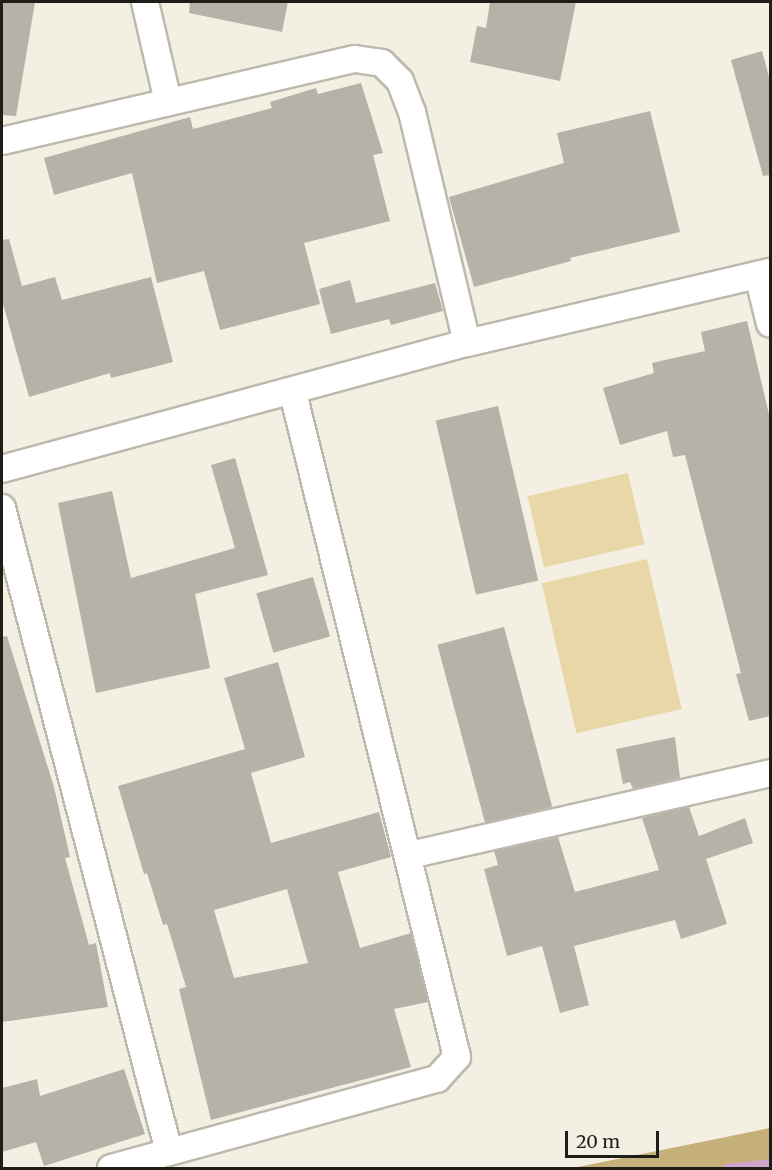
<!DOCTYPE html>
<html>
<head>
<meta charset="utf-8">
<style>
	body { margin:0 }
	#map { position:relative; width:772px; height:1170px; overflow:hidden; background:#f4efe3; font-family:Merriweather,serif }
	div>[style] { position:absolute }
	.green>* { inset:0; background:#e9d7a7; transform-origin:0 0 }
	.forest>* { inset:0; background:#c5b079 }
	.stream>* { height:9px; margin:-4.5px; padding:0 4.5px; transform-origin:4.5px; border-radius:4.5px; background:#d1a4cd }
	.building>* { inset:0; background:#b7b2a7; transform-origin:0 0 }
	.roads { filter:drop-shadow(2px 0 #bdb9ad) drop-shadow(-2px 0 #bdb9ad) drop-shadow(0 2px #bdb9ad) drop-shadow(0 -2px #bdb9ad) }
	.minor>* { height:26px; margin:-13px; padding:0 13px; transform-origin:13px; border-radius:13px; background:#fff }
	span { translate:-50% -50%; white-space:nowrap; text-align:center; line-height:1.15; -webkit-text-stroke:5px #f4efe3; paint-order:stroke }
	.frame { position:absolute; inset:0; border:3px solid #1e1d18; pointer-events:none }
	.scale { position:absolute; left:565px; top:1131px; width:94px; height:27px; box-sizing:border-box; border:3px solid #1e1d18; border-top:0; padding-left:8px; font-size:18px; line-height:21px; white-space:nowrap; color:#1e1d18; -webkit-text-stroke:4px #f4efe3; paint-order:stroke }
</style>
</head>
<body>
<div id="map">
	<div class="green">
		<i style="left:628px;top:473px;width:73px;height:103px;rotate:77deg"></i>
		<i style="left:647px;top:559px;width:154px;height:108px;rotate:77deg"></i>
	</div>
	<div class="forest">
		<i style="clip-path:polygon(770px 1128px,770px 1168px,573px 1168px)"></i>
	</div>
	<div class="stream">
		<i style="left:727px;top:1168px;width:43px;rotate:-6.6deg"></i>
	</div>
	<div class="building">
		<i style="clip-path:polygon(2px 2px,35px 2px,16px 116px,2px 115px)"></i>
		<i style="clip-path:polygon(190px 2px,288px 2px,282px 32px,189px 13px)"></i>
		<i style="clip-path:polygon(490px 2px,576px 2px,560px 81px,470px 62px,477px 26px,486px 28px)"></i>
		<i style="clip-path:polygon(762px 51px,771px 84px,771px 175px,763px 176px,731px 60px)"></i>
		<i style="clip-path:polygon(361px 83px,383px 153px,373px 155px,390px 221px,304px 243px,320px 304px,220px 330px,204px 271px,157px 283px,132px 173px,54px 195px,44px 158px,190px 117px,193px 129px,272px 108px,270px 102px,316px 88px,318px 94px)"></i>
		<i style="clip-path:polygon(650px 111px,680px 232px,570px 258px,571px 261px,474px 287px,449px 197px,564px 163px,557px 133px)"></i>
		<i style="clip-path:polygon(9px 239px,22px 286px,55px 277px,62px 300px,151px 277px,173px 362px,111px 378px,110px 373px,29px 397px,2px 300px,2px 240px)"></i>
		<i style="clip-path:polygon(350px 280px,356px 303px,435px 283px,443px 311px,391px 325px,389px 319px,331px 334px,319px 289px)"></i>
		<i style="clip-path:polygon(747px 321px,771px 423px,771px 716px,749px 721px,736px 674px,741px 673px,685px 455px,673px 457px,667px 431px,620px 445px,603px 388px,654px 373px,652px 363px,705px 351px,701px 332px)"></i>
		<i style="left:498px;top:406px;width:179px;height:64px;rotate:77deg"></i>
		<i style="clip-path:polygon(235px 458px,268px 575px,195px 594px,210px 668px,96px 693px,58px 503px,112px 491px,131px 578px,235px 548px,211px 465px)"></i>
		<i style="left:313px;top:577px;width:62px;height:59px;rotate:74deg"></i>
		<i style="left:504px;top:627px;width:186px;height:69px;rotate:75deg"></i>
		<i style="clip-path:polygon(7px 636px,54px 787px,70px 857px,65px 858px,89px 945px,96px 943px,108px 1007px,2px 1022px,2px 637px)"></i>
		<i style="clip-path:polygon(evenodd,278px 662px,305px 757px,251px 773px,271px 843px,379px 812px,391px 857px,338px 872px,360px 948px,411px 933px,428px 1002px,394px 1009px,411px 1067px,211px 1120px,179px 989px,186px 987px,167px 924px,163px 925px,147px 873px,144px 874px,118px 786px,245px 749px,224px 678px,278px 662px,287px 889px,308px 963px,234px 978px,214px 910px,287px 889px)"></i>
		<i style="clip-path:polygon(675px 737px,680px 778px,633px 789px,630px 782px,623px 784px,616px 749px)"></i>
		<i style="clip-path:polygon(689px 807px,699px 836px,745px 818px,753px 843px,706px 859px,727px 924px,681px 939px,675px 920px,574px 946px,589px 1005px,560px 1013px,542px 946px,507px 956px,484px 869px,498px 865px,494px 851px,558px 837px,575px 892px,659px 870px,642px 818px)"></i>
		<i style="clip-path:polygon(124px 1069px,145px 1134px,44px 1166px,36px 1142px,2px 1152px,2px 1088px,37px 1079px,40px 1096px)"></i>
	</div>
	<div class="roads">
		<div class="minor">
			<i style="left:145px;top:2px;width:103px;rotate:77deg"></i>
			<i style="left:2px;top:141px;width:362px;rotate:-13.1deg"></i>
			<i style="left:355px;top:59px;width:27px;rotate:8deg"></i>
			<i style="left:382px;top:63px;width:25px;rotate:45deg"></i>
			<i style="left:400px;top:81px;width:33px;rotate:69deg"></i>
			<i style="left:412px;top:112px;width:237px;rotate:76.6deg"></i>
			<i style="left:758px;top:275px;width:50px;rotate:76.2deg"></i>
			<i style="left:2px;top:469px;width:482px;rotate:-15.2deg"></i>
			<i style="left:467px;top:343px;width:311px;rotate:-13.2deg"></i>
			<i style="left:2px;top:508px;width:665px;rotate:75.46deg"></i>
			<i style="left:410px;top:855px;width:369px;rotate:-12.8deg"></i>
			<i style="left:111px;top:1168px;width:338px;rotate:-15.3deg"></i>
			<i style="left:437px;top:1079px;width:30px;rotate:-48deg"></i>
			<i style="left:457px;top:1057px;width:684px;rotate:-103.87deg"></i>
		</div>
	</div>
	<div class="frame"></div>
	<div class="scale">20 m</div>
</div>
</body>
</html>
